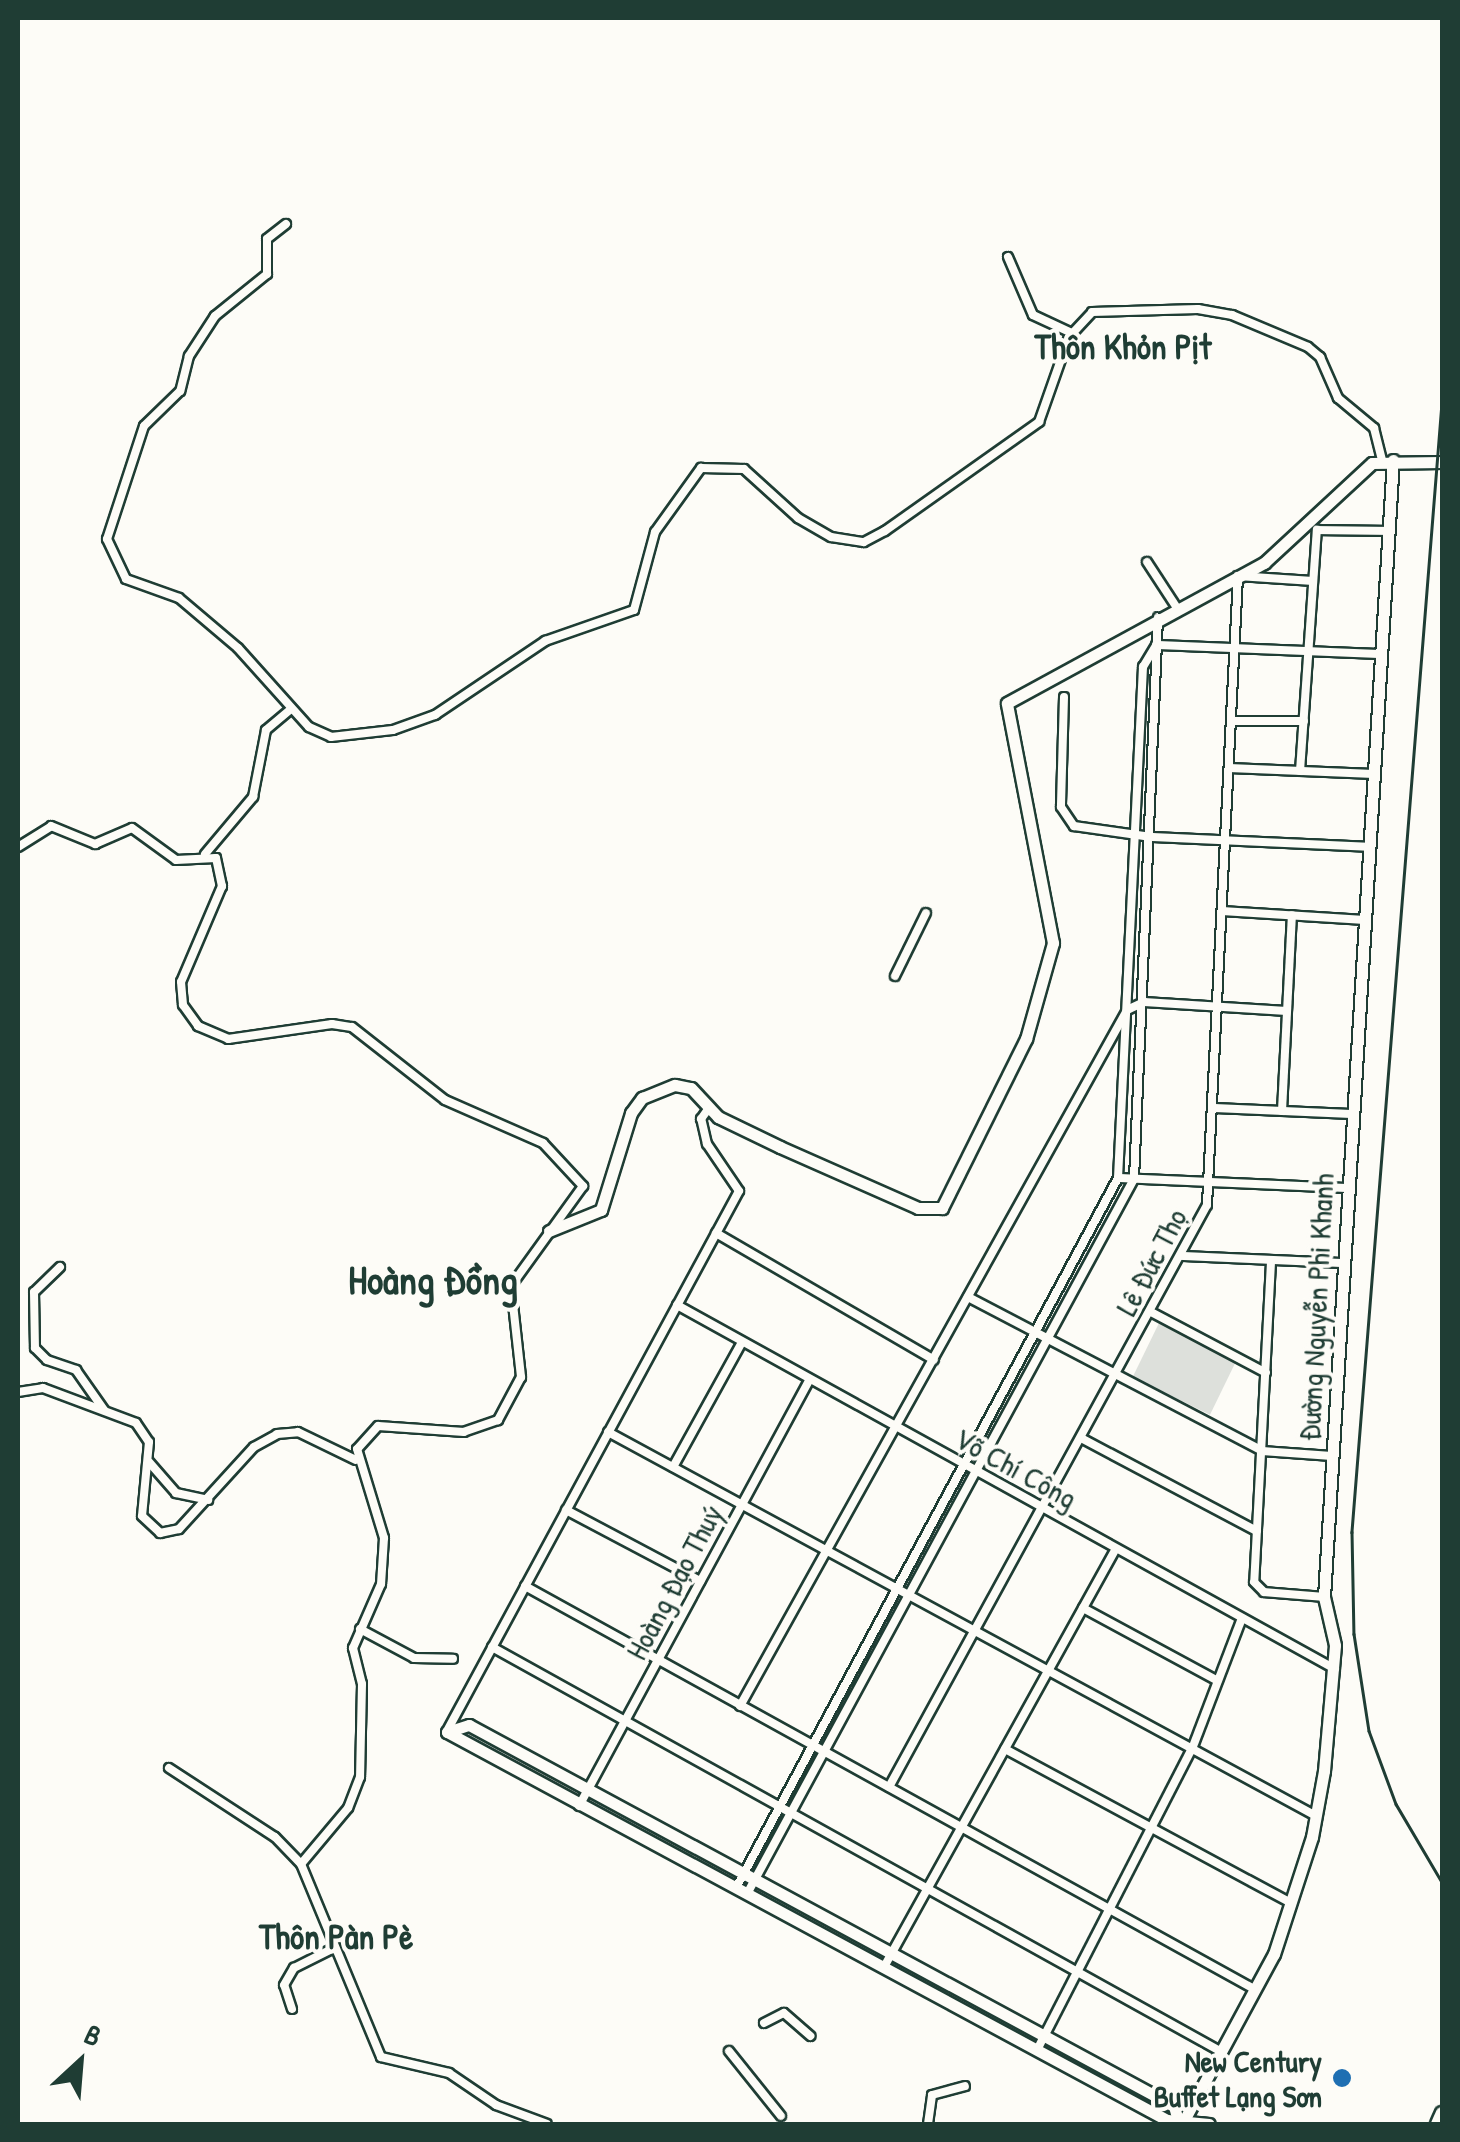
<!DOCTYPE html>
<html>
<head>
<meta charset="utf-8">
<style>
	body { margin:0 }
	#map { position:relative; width:1460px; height:2142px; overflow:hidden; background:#fdfcf7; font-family:"Patrick Hand",sans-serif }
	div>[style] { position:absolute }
	.green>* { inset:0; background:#dde0db; transform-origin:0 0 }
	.roads { filter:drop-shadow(2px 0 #1f3d34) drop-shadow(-2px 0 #1f3d34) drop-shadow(0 2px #1f3d34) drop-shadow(0 -2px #1f3d34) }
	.street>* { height:8px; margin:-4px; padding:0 4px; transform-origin:4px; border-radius:4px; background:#fdfcf7 }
	.secondary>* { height:11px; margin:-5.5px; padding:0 5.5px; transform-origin:5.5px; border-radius:5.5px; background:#fdfcf7 }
	.primary>* { height:12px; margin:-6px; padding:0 6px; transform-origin:6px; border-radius:6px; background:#fdfcf7 }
	.rail>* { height:2.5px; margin:-1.25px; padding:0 1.25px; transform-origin:1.25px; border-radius:1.25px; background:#1f3d34 }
	.dots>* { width:28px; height:28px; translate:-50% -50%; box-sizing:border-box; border:5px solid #fdfcf7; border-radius:50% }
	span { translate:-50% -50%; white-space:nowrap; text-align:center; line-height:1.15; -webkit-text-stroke:8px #fdfcf7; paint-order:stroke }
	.street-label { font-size:30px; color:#1f3d34 }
	.poi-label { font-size:30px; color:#1f3d34; font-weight:700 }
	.right { translate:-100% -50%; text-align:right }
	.quarter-label { font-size:35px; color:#1f3d34; font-weight:700 }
	.district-label { font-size:40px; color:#1f3d34; font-weight:700 }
	.frame { position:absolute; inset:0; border:20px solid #1f3d34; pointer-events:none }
	.north { position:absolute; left:30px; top:2012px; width:100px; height:100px; -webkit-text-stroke:8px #fdfcf7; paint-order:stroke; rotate:26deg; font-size:28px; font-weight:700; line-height:40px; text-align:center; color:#1f3d34 }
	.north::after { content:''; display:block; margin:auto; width:35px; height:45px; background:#1f3d34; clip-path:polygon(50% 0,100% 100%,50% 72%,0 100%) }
</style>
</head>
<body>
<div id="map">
	<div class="green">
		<i style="left:1159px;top:1323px;width:86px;height:60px;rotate:26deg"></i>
	</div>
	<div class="roads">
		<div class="street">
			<i style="left:286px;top:224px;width:24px;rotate:142deg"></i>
			<i style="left:267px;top:239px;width:35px;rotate:90deg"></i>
			<i style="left:267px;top:274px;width:67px;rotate:141.1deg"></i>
			<i style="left:215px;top:316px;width:48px;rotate:123deg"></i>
			<i style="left:189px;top:356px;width:36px;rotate:104deg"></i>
			<i style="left:180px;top:391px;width:50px;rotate:135.8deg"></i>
			<i style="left:144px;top:426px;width:119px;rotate:108.1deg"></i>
			<i style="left:107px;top:539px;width:44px;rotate:64.6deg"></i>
			<i style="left:126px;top:579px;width:56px;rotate:19.7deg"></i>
			<i style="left:179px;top:598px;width:77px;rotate:40.3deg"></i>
			<i style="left:238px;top:648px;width:106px;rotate:48.1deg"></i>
			<i style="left:309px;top:727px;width:24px;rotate:24deg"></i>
			<i style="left:331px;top:737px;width:62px;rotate:-6.4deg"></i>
			<i style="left:393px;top:730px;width:45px;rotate:-19.7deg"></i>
			<i style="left:435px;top:715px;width:133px;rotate:-33.9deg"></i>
			<i style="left:545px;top:641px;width:94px;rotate:-19.2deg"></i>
			<i style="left:634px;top:610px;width:81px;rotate:-74.9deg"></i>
			<i style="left:655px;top:532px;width:79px;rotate:-54.3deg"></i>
			<i style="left:701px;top:468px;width:43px;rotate:1.3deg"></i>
			<i style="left:744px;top:469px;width:73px;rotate:42.2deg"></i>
			<i style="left:798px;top:518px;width:38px;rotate:30deg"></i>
			<i style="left:831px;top:537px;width:33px;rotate:9deg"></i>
			<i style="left:864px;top:542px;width:24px;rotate:-28deg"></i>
			<i style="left:885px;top:531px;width:189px;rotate:-35.3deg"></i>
			<i style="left:1039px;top:422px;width:90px;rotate:-70.6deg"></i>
			<i style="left:1069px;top:337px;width:34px;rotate:-47deg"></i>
			<i style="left:1092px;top:312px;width:106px;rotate:-1.6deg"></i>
			<i style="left:1198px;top:309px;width:35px;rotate:10deg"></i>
			<i style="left:1232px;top:315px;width:82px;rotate:22.8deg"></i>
			<i style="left:1308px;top:347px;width:16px;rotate:40deg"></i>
			<i style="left:1320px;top:357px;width:45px;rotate:66.3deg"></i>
			<i style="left:1338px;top:398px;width:47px;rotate:39.8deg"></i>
			<i style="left:1374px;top:428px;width:33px;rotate:76deg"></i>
			<i style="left:1008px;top:257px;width:63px;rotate:66.7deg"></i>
			<i style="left:1033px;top:315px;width:43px;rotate:24.8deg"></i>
			<i style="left:1147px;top:562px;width:55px;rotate:56.9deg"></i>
			<i style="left:1156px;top:645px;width:225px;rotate:2.3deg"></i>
			<i style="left:1064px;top:697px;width:110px;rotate:91.6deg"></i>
			<i style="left:1061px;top:807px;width:23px;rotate:56deg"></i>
			<i style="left:1074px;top:826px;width:78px;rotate:8.1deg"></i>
			<i style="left:1151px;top:837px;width:218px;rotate:2.6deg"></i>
			<i style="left:1231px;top:721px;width:73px"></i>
			<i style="left:1229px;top:768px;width:145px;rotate:2.4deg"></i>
			<i style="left:1300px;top:771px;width:242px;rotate:-86deg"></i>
			<i style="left:1317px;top:530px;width:72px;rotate:0.8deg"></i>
			<i style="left:18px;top:847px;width:39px;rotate:-32deg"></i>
			<i style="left:51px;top:826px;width:48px;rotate:22.2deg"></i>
			<i style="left:95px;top:844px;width:40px;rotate:-23.4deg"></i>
			<i style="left:132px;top:828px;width:54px;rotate:36deg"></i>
			<i style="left:176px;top:860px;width:40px;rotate:-2.9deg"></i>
			<i style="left:216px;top:858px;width:29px;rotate:78deg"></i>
			<i style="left:222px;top:886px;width:104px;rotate:113.1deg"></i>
			<i style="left:181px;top:982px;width:23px;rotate:85deg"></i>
			<i style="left:183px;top:1005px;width:26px;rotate:54deg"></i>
			<i style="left:198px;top:1026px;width:33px;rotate:23deg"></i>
			<i style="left:228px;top:1039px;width:105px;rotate:-8.2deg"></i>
			<i style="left:332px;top:1024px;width:20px;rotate:9deg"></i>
			<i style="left:352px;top:1027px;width:118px;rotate:38.1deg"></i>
			<i style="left:445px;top:1100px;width:107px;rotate:23.7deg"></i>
			<i style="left:543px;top:1143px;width:59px;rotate:47.1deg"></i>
			<i style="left:583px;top:1186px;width:123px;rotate:125.8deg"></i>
			<i style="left:511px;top:1286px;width:92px;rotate:83.7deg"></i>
			<i style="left:521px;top:1377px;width:49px;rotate:118.1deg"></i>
			<i style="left:498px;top:1420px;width:36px;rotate:161deg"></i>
			<i style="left:464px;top:1432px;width:86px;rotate:-176deg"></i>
			<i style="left:378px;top:1426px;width:31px;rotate:132deg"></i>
			<i style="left:357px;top:1449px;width:93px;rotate:73.1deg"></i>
			<i style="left:384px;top:1538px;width:46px;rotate:93.7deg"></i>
			<i style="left:381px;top:1584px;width:70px;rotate:113.6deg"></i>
			<i style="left:353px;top:1648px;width:37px;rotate:76deg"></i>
			<i style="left:362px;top:1684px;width:93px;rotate:91.2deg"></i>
			<i style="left:360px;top:1777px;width:33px;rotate:111deg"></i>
			<i style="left:348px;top:1808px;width:73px;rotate:130deg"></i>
			<i style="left:205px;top:854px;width:75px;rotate:-49.9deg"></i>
			<i style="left:253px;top:797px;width:68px;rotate:-79deg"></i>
			<i style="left:266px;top:730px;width:33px;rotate:-40deg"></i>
			<i style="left:1222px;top:911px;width:143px;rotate:3.6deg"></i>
			<i style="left:895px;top:976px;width:70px;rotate:-63.8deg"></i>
			<i style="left:1213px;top:1108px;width:140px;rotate:2.5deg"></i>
			<i style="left:1282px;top:1111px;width:196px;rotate:-87.1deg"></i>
			<i style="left:1118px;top:1178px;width:230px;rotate:2.5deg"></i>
			<i style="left:716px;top:1233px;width:252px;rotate:30.2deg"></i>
			<i style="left:1182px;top:1256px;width:161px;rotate:2.5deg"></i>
			<i style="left:1271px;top:1262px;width:320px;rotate:93deg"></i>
			<i style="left:1254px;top:1582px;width:14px;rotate:45deg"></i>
			<i style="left:1264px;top:1592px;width:60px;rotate:4.8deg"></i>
			<i style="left:60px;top:1267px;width:36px;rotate:136deg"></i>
			<i style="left:34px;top:1292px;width:56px;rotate:89deg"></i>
			<i style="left:35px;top:1348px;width:17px;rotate:45deg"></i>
			<i style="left:47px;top:1360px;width:31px;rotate:19deg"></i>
			<i style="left:76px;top:1370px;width:49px;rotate:55deg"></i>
			<i style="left:968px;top:1297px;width:332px;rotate:27.6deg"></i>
			<i style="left:1262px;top:1451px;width:70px;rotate:4.1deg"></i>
			<i style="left:677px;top:1305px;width:752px;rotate:28.95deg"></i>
			<i style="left:1151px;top:1312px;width:130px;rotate:27.9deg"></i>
			<i style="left:18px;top:1392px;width:25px;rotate:-9deg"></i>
			<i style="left:43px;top:1388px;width:99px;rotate:20.6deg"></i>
			<i style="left:136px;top:1423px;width:23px;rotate:56deg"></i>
			<i style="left:149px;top:1442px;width:74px;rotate:95.4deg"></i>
			<i style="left:142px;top:1516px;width:25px;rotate:43deg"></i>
			<i style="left:160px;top:1533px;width:19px;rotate:-12deg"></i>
			<i style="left:179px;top:1529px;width:111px;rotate:-47.6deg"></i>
			<i style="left:254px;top:1447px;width:26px;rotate:-29deg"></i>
			<i style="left:277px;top:1434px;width:21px;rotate:-5deg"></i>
			<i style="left:298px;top:1432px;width:64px;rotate:25.8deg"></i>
			<i style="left:608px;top:1432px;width:805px;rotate:28.47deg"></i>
			<i style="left:1081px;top:1438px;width:199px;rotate:27.9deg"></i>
			<i style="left:149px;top:1462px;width:41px;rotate:48.9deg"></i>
			<i style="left:176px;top:1493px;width:33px;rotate:12deg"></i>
			<i style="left:673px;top:1467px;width:143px;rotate:-61.1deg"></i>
			<i style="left:566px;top:1510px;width:152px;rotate:27.9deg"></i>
			<i style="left:525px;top:1586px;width:835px;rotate:28.93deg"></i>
			<i style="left:1083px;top:1608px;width:153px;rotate:28.4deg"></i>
			<i style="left:360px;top:1629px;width:61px;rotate:28.2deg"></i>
			<i style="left:414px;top:1658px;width:39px;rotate:1deg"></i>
			<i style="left:492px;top:1647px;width:833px;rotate:29.03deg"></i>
			<i style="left:740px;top:1706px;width:796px;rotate:-60.92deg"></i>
			<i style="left:1127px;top:1010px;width:19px;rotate:-25deg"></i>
			<i style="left:1144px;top:1002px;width:143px;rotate:3.6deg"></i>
			<i style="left:447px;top:1731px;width:614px;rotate:-61.6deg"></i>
			<i style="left:739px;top:1191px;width:57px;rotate:-124.2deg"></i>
			<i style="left:707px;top:1144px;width:26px;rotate:-103deg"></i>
			<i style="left:701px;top:1119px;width:14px;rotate:-54deg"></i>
			<i style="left:1005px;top:1749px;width:325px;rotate:28.3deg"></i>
			<i style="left:169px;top:1768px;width:126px;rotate:33.1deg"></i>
			<i style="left:275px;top:1837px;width:37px;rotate:46deg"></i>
			<i style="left:301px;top:1864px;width:209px;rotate:67.5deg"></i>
			<i style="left:381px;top:2057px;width:70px;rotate:13.2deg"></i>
			<i style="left:449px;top:2073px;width:57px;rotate:34.2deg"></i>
			<i style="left:496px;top:2105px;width:54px;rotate:20.4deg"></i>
			<i style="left:889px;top:1787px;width:663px;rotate:-61.35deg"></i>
			<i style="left:1207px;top:1205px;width:630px;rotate:-87.18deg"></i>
			<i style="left:1238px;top:576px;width:75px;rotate:3.8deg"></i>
			<i style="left:579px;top:1806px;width:485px;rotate:-61.6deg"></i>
			<i style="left:736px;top:1888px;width:806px;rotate:-61.72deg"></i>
			<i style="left:1118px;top:1178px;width:512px;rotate:-87.2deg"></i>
			<i style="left:1143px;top:667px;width:26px;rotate:-59deg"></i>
			<i style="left:747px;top:1894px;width:813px;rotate:-61.58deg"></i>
			<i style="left:1134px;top:1179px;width:562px;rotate:-87.55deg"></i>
			<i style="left:884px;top:1967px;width:478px;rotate:-61deg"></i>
			<i style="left:292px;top:2009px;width:25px;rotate:-108deg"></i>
			<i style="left:284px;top:1985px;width:20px;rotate:-60deg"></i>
			<i style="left:294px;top:1968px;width:42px;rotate:-26.6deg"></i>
			<i style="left:764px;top:2023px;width:22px;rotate:-27deg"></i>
			<i style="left:784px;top:2013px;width:35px;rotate:41deg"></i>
			<i style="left:1037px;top:2050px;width:339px;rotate:-62.8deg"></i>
			<i style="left:1192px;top:1749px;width:140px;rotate:-69.1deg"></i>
			<i style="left:729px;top:2051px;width:83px;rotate:51.3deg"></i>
			<i style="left:928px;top:2124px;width:29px;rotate:-82deg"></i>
			<i style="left:932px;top:2095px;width:34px;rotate:-15deg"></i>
		</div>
		<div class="secondary">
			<i style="left:549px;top:1231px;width:56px;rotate:-22deg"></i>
			<i style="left:601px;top:1210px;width:102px;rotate:-72.8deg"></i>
			<i style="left:631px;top:1113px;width:19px;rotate:-54deg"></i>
			<i style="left:642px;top:1098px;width:35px;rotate:-22deg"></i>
			<i style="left:675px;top:1085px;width:16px;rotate:11deg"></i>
			<i style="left:691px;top:1088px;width:40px;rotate:47deg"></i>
			<i style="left:718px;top:1117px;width:69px;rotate:25.8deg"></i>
			<i style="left:780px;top:1147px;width:151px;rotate:23.8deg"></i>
			<i style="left:918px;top:1208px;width:24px"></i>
			<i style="left:942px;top:1208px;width:189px;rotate:-63.6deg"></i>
			<i style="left:1026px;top:1039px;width:100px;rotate:-74.3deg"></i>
			<i style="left:1053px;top:943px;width:244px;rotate:-100.9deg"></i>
			<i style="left:1007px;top:703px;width:293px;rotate:-28.6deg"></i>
			<i style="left:1264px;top:563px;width:147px;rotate:-42.8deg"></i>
			<i style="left:1372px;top:463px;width:70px;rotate:-0.8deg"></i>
			<i style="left:447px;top:1732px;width:818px;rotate:28.32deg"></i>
			<i style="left:1167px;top:2120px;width:42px;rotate:5.4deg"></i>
			<i style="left:447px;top:1732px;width:23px;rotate:-18deg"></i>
			<i style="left:469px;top:1725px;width:801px;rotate:28.39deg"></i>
			<i style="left:1174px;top:2106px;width:11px;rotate:75deg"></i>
			<i style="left:1182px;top:2124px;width:193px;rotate:-61.6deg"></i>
			<i style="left:1274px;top:1954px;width:123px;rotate:-72deg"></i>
			<i style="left:1312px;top:1837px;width:67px;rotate:-79.7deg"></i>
			<i style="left:1324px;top:1771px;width:126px;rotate:-85deg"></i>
			<i style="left:1335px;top:1645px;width:49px;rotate:-102.9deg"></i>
			<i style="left:1324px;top:1597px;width:1139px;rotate:-86.53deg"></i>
		</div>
		<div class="primary">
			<i style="left:1437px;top:2124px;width:12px;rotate:-66deg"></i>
		</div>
	</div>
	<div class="rail">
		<i style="left:1442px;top:403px;width:1133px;rotate:94.56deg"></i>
		<i style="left:1352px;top:1532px;width:102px;rotate:88.9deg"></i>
		<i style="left:1354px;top:1634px;width:98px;rotate:81.2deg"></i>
		<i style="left:1369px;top:1731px;width:78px;rotate:69.7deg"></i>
		<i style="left:1396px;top:1804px;width:91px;rotate:59.5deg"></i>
	</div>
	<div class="dots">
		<i style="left:1342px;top:2078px;background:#1f6fb2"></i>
	</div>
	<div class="street-label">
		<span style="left:1151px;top:1262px;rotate:-62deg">Lê Đức Thọ</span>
		<span style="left:1316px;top:1307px;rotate:-87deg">Đường Nguyễn Phi Khanh</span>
		<span style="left:1016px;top:1468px;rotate:29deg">Võ Chí Công</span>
		<span style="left:674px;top:1582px;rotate:-62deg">Hoàng Đạo Thuý</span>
	</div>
	<div class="poi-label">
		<span class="right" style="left:1322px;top:2078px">New Century<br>Buffet Lạng Sơn</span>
	</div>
	<div class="quarter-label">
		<span style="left:1123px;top:347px">Thôn Khỏn Pịt</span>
		<span style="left:336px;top:1937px">Thôn Pàn Pè</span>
	</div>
	<div class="district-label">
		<span style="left:433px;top:1279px">Hoàng Đồng</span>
	</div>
	<div class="frame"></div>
	<div class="north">B</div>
</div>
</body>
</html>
